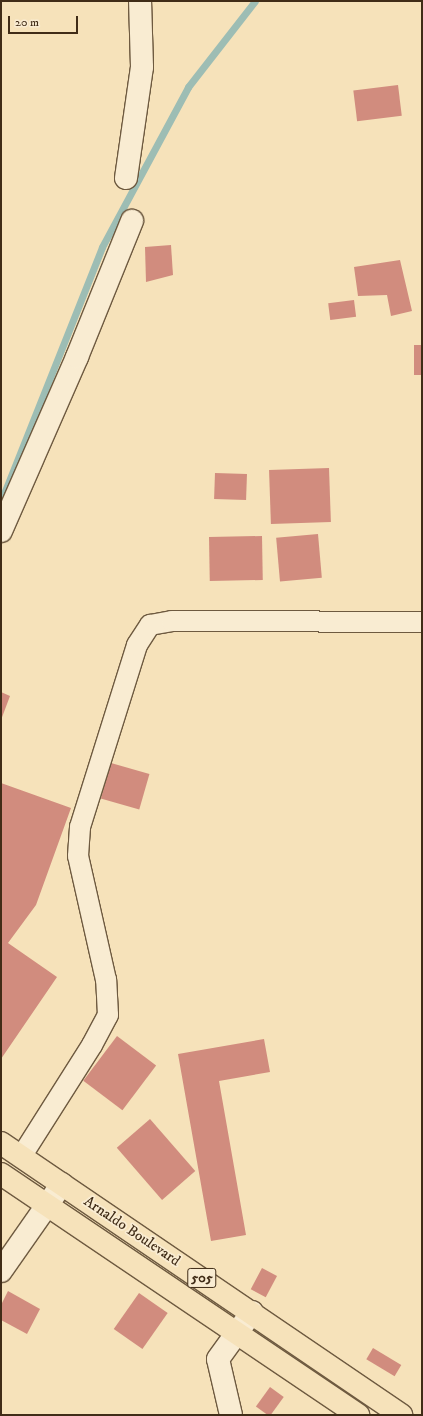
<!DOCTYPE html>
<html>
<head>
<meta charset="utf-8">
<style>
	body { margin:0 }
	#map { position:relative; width:423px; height:1416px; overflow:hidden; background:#f6e2ba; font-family:"IM FELL DW Pica",serif }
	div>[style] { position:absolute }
	.stream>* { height:7px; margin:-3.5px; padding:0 3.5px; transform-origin:3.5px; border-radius:3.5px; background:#9dbdb4 }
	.building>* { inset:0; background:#d18c7e; transform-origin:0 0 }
	.roads { filter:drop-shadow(1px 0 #6e5a40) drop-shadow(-1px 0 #6e5a40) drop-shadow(0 1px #6e5a40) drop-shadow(0 -1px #6e5a40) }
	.pedestrian>* { height:20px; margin:-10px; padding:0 10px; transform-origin:10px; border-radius:10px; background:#f9ecd2 }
	.minor>* { height:22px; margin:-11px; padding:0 11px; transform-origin:11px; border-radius:11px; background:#f9ecd2 }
	.trunk>* { height:22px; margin:-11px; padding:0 11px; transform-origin:11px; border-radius:11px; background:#f6e2ba }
	span { translate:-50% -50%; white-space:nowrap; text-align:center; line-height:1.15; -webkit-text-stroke:3.5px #f9ecd2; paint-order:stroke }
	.shield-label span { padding:1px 3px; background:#f9ecd2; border:1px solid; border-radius:3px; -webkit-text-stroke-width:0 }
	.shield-label { font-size:14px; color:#402c17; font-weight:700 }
	.street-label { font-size:15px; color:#402c17 }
	.frame { position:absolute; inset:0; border:2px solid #402c17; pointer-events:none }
	.scale { position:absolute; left:8px; top:16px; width:70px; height:18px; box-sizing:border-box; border:2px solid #402c17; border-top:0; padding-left:5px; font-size:12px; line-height:14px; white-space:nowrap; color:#402c17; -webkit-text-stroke:3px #f9ecd2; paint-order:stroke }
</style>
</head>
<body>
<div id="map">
	<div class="stream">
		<i style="left:1px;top:501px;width:273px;rotate:-68.3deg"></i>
		<i style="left:102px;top:247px;width:182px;rotate:-61.7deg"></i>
		<i style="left:188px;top:87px;width:109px;rotate:-52.1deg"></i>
	</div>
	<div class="building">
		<i style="left:398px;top:85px;width:31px;height:45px;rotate:83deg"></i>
		<i style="clip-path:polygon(171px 245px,173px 275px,146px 282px,145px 247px)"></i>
		<i style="clip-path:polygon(400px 260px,412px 311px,391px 316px,387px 295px,358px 296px,354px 267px)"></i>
		<i style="left:354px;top:300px;width:17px;height:26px;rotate:83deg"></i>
		<i style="left:414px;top:345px;width:8px;height:30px"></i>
		<i style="left:329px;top:468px;width:54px;height:60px;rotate:88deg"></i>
		<i style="left:215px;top:473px;width:32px;height:26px;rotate:2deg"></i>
		<i style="left:318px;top:534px;width:44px;height:42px;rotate:85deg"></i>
		<i style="left:262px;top:536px;width:44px;height:53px;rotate:89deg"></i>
		<i style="clip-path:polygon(1px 692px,10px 696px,1px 720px)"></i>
		<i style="left:111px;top:763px;width:40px;height:37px;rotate:16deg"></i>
		<i style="clip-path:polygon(1px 783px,71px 808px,36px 905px,8px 943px,57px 977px,1px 1059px)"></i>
		<i style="left:117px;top:1036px;width:49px;height:56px;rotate:37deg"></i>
		<i style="clip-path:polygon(264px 1039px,270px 1072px,219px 1081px,246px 1235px,211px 1241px,178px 1054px)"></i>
		<i style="left:150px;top:1119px;width:69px;height:44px;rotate:49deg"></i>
		<i style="left:262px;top:1268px;width:17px;height:24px;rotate:28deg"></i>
		<i style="clip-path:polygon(8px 1291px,40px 1309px,27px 1334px,1px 1320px,1px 1305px)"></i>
		<i style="left:139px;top:1293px;width:35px;height:44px;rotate:35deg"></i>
		<i style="left:373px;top:1348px;width:33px;height:13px;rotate:31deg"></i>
		<i style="left:270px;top:1387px;width:17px;height:24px;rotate:36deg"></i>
	</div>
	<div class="roads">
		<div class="pedestrian">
			<i style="left:21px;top:1157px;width:133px;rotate:-57.6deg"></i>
			<i style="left:92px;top:1045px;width:34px;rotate:-62deg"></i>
			<i style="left:108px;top:1015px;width:35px;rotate:-93deg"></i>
			<i style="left:106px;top:980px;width:127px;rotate:-102.7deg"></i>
			<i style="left:78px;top:856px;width:29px;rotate:-86deg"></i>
			<i style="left:80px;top:827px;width:191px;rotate:-72.6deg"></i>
			<i style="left:137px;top:645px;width:24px;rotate:-57deg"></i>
			<i style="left:150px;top:625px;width:22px;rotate:-10deg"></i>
			<i style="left:172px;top:621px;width:250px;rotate:0.2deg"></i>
		</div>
		<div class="minor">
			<i style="left:126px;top:178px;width:112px;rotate:-81.8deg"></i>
			<i style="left:142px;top:67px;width:66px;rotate:-91.7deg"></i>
			<i style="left:1px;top:531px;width:190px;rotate:-66.4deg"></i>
			<i style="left:77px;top:357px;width:147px;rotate:-68deg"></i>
			<i style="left:1px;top:1271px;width:106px;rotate:-55deg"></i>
			<i style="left:231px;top:1415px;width:57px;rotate:-103.1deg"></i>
			<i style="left:218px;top:1359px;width:58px;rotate:-54.1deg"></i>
		</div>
		<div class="trunk">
			<i style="left:1px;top:1143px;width:484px;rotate:34.2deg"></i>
			<i style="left:1px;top:1174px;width:431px;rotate:34deg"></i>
		</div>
	</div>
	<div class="shield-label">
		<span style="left:202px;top:1278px">505</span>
	</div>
	<div class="street-label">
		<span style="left:132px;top:1231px;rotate:34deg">Arnaldo Boulevard</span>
	</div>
	<div class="frame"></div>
	<div class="scale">20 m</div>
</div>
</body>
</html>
